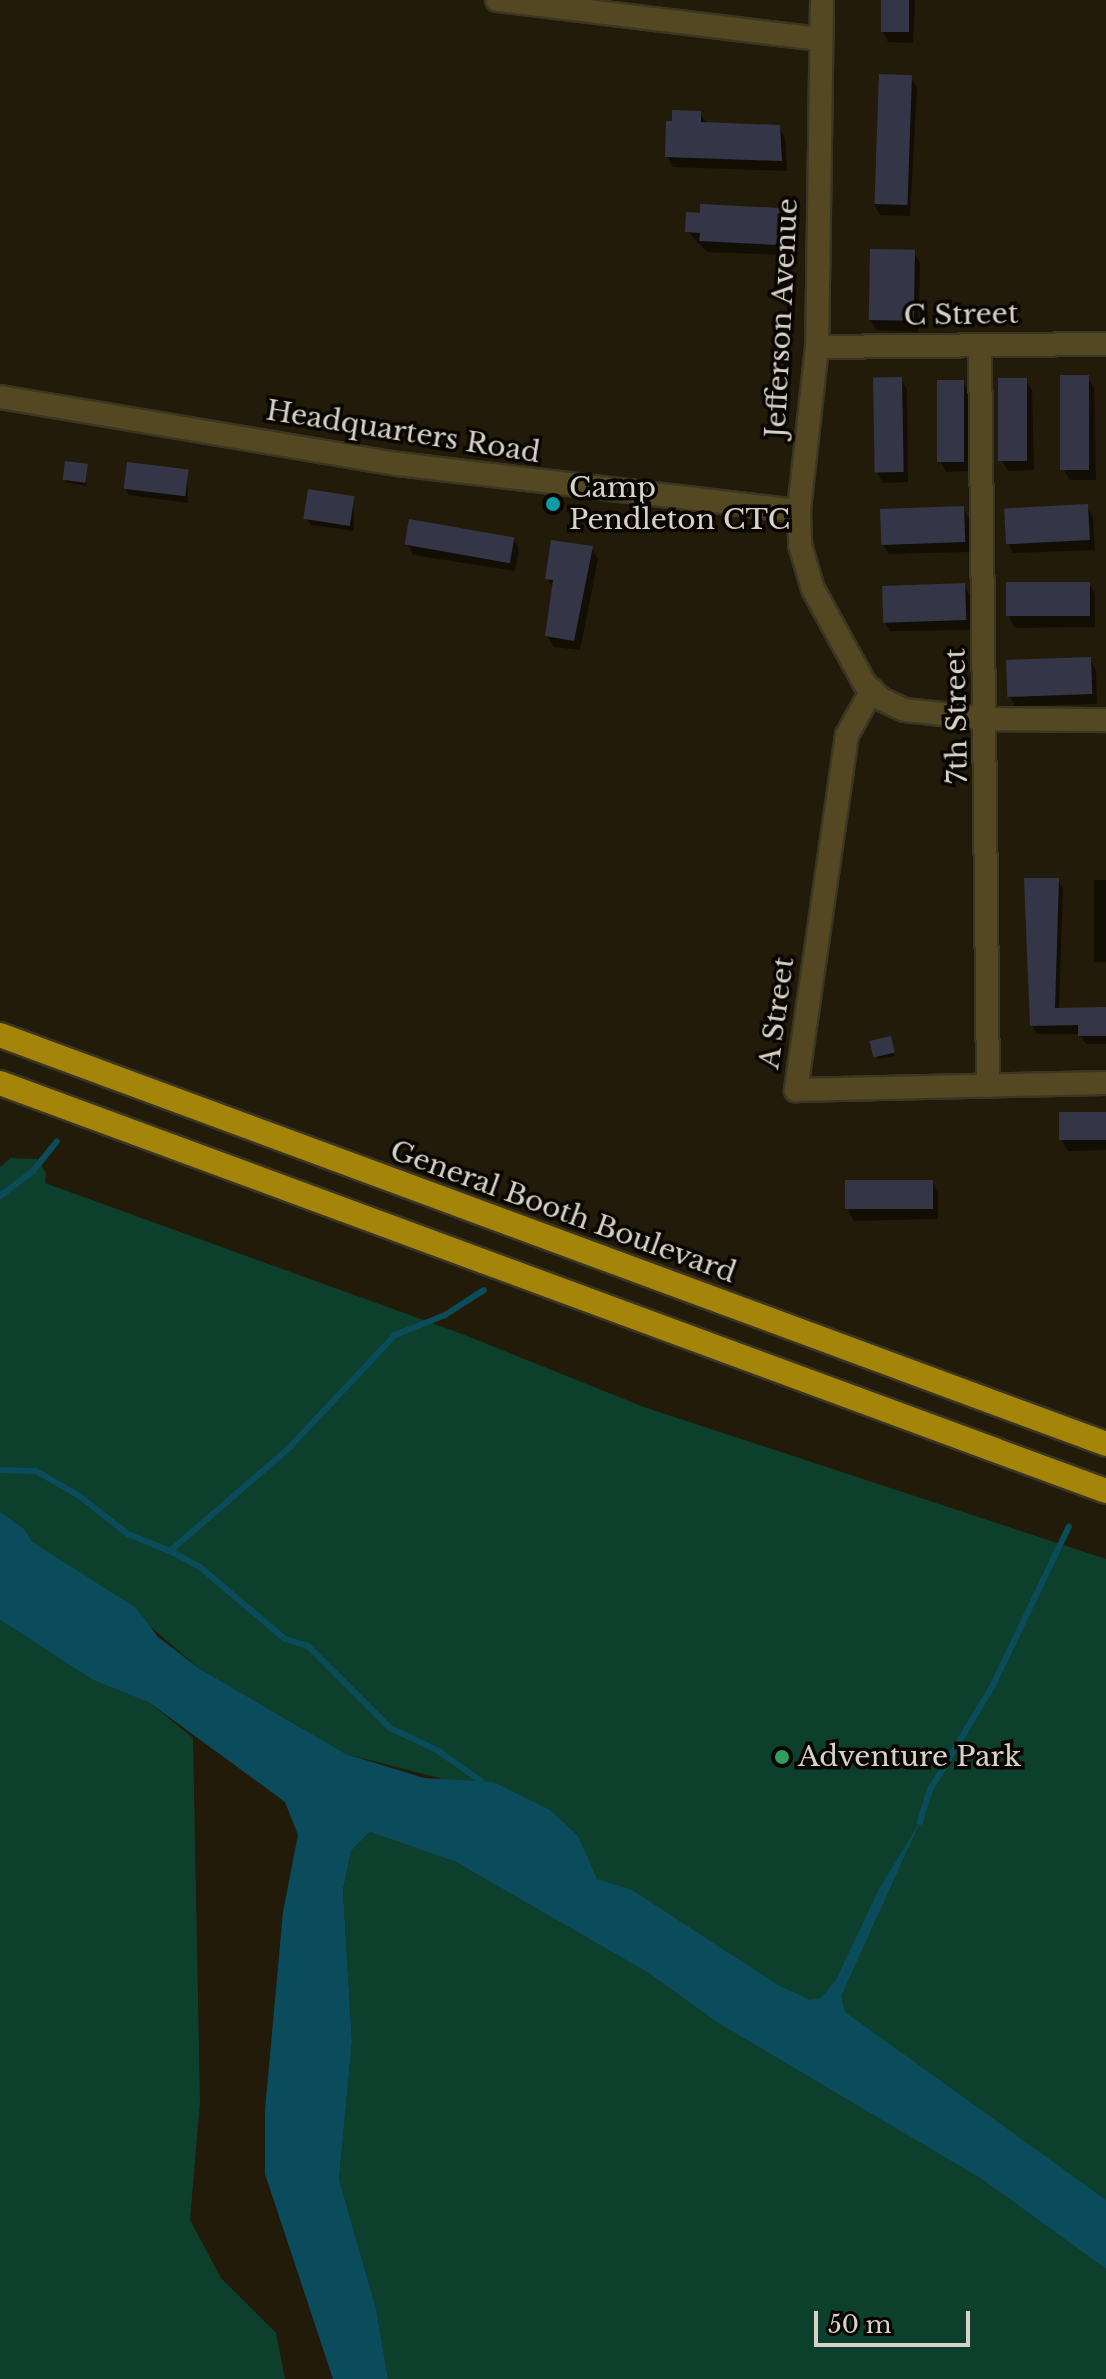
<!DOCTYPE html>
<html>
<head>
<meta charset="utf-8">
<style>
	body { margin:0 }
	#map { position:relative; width:1106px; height:2379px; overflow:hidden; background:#221b09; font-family:"Libre Baskerville",serif }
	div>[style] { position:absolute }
	.green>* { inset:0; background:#0d3f2d }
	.water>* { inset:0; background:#0a4c5c }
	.shadow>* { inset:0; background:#0007; transform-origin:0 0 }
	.stream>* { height:6px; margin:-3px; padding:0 3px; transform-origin:3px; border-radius:3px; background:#0a4c5c }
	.building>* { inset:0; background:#343648; transform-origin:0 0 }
	.roads { filter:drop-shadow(2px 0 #3b3524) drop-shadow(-2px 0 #3b3524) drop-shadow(0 2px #3b3524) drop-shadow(0 -2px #3b3524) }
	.minor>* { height:22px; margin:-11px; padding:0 11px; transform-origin:11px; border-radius:11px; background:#544823 }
	.highway>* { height:24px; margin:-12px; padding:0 12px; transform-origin:12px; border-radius:12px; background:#a4850a }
	.dots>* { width:22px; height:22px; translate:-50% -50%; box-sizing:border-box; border:4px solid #090602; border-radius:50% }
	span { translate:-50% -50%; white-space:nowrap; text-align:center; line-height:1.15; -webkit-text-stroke:7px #090602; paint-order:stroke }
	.street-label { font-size:28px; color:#d7d2c7 }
	.poi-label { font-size:28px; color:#d7d2c7 }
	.left { translate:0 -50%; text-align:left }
	.scale { position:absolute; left:814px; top:2311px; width:156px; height:36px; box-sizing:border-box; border:4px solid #d7d2c7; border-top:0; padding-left:10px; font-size:24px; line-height:28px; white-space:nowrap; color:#d7d2c7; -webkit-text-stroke:6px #090602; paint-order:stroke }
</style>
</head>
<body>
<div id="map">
	<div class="green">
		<i style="clip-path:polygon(11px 1158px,37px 1159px,46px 1173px,45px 1183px,462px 1334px,644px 1407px,1106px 1559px,1106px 2207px,443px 1779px,346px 1754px,200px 1669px,152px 1628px,0 1559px,0 1167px)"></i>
		<i style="clip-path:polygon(0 1620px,93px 1680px,150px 1703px,193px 1738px,200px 2102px,190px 2220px,221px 2278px,276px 2333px,285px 2379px,0 2379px)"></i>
		<i style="clip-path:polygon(370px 1832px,456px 1862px,650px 1974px,718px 2023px,983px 2180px,1106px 2269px,1106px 2379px,388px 2379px,376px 2308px,339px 2179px,352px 2042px,343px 1890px,351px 1851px)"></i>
	</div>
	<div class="water">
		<i style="clip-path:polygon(0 1512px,24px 1529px,32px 1542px,136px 1608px,158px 1637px,200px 1669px,346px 1754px,424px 1778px,493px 1782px,550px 1810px,578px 1836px,597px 1879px,632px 1890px,778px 1985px,810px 2000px,821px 1998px,836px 1980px,879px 1889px,920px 1822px,841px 1996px,845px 2012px,1106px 2200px,1106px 2269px,983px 2180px,718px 2023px,650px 1974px,456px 1862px,370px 1832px,351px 1851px,343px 1890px,352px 2042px,339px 2179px,376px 2308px,388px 2379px,333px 2379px,265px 2174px,265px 2110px,283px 1912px,298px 1835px,285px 1802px,150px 1703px,93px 1680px,0 1620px)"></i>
	</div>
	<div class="shadow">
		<i style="clip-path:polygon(883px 0,915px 0,913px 43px,888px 42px,882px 31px)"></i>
		<i style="clip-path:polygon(911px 77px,917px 88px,910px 216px,880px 215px,874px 204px)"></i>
		<i style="clip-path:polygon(700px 113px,707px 124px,779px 127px,785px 138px,787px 171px,673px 167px,667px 157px)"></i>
		<i style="clip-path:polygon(779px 210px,785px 220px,784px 255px,707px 252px,687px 231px)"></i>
		<i style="clip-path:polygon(914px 252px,920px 263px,918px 332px,876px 330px,870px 319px)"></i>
		<i style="clip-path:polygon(1087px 377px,1094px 387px,1096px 480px,1070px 480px,1064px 470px)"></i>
		<i style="clip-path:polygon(901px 379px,907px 390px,908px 482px,883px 483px,877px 472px)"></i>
		<i style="clip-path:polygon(1026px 380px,1032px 390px,1034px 470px,1008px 471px,1002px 460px)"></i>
		<i style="clip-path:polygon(963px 382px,969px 392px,970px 471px,946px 472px,940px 461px)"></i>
		<i style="clip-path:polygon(87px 466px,86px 486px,66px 482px,64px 479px)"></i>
		<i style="clip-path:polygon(187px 472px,188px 503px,129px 495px,125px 488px)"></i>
		<i style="clip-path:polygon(353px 498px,354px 531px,311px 525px,307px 519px)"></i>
		<i style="clip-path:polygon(1087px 506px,1093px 517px,1095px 550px,1013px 553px,1007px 542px)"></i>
		<i style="clip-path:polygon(963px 508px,969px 519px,970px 552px,889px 554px,883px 544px)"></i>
		<i style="clip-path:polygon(513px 538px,519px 549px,515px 571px,413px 555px,407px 544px)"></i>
		<i style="clip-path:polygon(592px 548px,598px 559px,580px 650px,554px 647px,547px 636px,554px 590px,548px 579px)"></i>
		<i style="clip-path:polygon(1089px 584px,1095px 594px,1095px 627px,1015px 628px,1009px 617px)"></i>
		<i style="clip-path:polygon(964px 585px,970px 596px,971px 630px,890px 631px,884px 621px)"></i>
		<i style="clip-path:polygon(1090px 659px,1096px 670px,1097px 704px,1015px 706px,1009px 695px)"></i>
		<i style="clip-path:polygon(1058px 880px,1063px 889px,1059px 1010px,1106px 1009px,1106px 1044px,1086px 1044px,1080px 1034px,1037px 1034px,1032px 1025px)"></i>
		<i style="left:1094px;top:880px;width:12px;height:82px"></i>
		<i style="clip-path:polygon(892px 1041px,895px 1056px,878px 1059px,873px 1042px)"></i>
		<i style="clip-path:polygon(1106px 1114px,1106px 1150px,1068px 1151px,1062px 1141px)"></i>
		<i style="clip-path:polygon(932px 1182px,938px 1193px,938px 1219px,854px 1221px,848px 1210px)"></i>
	</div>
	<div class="stream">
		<i style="left:0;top:1196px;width:41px;rotate:-37.1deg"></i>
		<i style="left:33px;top:1171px;width:38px;rotate:-51deg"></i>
		<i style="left:0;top:1470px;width:36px;rotate:2deg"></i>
		<i style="left:36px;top:1471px;width:48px;rotate:29.7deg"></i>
		<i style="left:78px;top:1495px;width:63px;rotate:38deg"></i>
		<i style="left:128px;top:1534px;width:45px;rotate:22deg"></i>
		<i style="left:170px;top:1551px;width:156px;rotate:-40.8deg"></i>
		<i style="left:288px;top:1449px;width:156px;rotate:-46.8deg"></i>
		<i style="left:395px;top:1335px;width:54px;rotate:-21.8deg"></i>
		<i style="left:445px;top:1315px;width:46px;rotate:-32.7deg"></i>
		<i style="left:170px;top:1551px;width:34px;rotate:28deg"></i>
		<i style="left:200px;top:1567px;width:111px;rotate:40.3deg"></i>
		<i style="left:285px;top:1639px;width:24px;rotate:17deg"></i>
		<i style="left:308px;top:1646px;width:116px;rotate:45deg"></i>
		<i style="left:390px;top:1728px;width:52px;rotate:25.1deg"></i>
		<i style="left:437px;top:1750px;width:54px;rotate:35.2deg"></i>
		<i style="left:920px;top:1822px;width:34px;rotate:-73deg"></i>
		<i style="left:930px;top:1790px;width:120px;rotate:-59deg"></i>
		<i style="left:992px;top:1687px;width:178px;rotate:-64.4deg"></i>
	</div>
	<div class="building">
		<i style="left:881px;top:0;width:28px;height:32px"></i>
		<i style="left:879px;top:74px;width:33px;height:130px;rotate:2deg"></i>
		<i style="clip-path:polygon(672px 110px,701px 111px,701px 122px,780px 125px,782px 161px,665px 157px,666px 121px,672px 121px)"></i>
		<i style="clip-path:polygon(700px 204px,780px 208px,778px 245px,699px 241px,700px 233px,685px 232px,686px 212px,700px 213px)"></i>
		<i style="left:870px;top:249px;width:45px;height:71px;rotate:1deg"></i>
		<i style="left:1060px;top:375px;width:29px;height:95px"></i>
		<i style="left:902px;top:377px;width:95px;height:29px;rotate:89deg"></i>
		<i style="left:998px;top:378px;width:29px;height:83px"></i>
		<i style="left:937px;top:380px;width:27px;height:82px"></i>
		<i style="left:65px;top:461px;width:23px;height:19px;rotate:7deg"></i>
		<i style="left:127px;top:462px;width:62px;height:27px;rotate:7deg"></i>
		<i style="left:308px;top:489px;width:47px;height:30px;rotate:9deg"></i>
		<i style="left:1088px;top:504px;width:36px;height:84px;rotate:87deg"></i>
		<i style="left:964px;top:506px;width:36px;height:84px;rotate:88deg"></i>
		<i style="left:409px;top:519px;width:107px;height:26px;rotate:10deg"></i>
		<i style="clip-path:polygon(551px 540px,593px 546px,574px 641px,545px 636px,553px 580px,545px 579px)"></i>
		<i style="left:1090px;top:582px;width:34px;height:84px;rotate:90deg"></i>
		<i style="left:965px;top:583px;width:37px;height:83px;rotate:88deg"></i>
		<i style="left:1091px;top:657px;width:37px;height:85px;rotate:88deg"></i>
		<i style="clip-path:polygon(1024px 878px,1059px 878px,1055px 1008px,1106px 1007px,1106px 1036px,1078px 1036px,1078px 1025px,1030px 1026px)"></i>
		<i style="left:891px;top:1036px;width:17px;height:22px;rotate:77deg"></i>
		<i style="left:1106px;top:1112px;width:28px;height:47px;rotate:90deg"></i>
		<i style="left:933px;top:1180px;width:29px;height:88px;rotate:90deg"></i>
	</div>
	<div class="roads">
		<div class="minor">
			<i style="left:497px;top:0;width:326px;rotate:6.9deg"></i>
			<i style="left:822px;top:0;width:347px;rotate:90.8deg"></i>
			<i style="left:817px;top:347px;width:165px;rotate:96.3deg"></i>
			<i style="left:799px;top:511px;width:34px;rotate:88deg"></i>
			<i style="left:800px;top:545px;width:46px;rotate:73.5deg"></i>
			<i style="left:813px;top:589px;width:108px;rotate:61.3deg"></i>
			<i style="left:865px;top:684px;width:22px;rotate:43deg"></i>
			<i style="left:881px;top:699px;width:26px;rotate:25deg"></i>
			<i style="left:905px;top:710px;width:83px;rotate:6.2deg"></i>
			<i style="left:988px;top:719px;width:118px;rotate:0.5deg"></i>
			<i style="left:980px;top:345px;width:741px;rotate:89.38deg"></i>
			<i style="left:817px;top:347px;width:289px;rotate:-0.6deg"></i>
			<i style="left:0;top:397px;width:404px;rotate:9.6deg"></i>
			<i style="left:398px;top:464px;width:404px;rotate:6.7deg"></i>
			<i style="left:872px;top:690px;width:51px;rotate:119.1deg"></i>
			<i style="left:847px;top:735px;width:359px;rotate:98.2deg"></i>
			<i style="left:796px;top:1090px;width:310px;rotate:-1.3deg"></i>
		</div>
		<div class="highway">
			<i style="left:0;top:1035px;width:1179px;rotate:20.29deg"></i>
			<i style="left:0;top:1083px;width:1179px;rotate:20.25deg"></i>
		</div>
	</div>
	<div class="dots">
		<i style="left:553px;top:504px;background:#0f9aa8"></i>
		<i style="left:782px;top:1757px;background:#2e9e5b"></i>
	</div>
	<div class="street-label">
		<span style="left:961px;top:315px;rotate:-1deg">C Street</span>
		<span style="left:782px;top:318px;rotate:-87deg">Jefferson Avenue</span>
		<span style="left:403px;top:432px;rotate:9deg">Headquarters Road</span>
		<span style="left:957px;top:716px;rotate:-91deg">7th Street</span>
		<span style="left:777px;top:1013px;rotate:-82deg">A Street</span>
		<span style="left:563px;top:1212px;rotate:20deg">General Booth Boulevard</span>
	</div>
	<div class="poi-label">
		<span class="left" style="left:569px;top:504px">Camp<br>Pendleton CTC</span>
		<span class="left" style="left:798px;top:1757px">Adventure Park</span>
	</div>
	<div class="scale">50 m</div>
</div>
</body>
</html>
